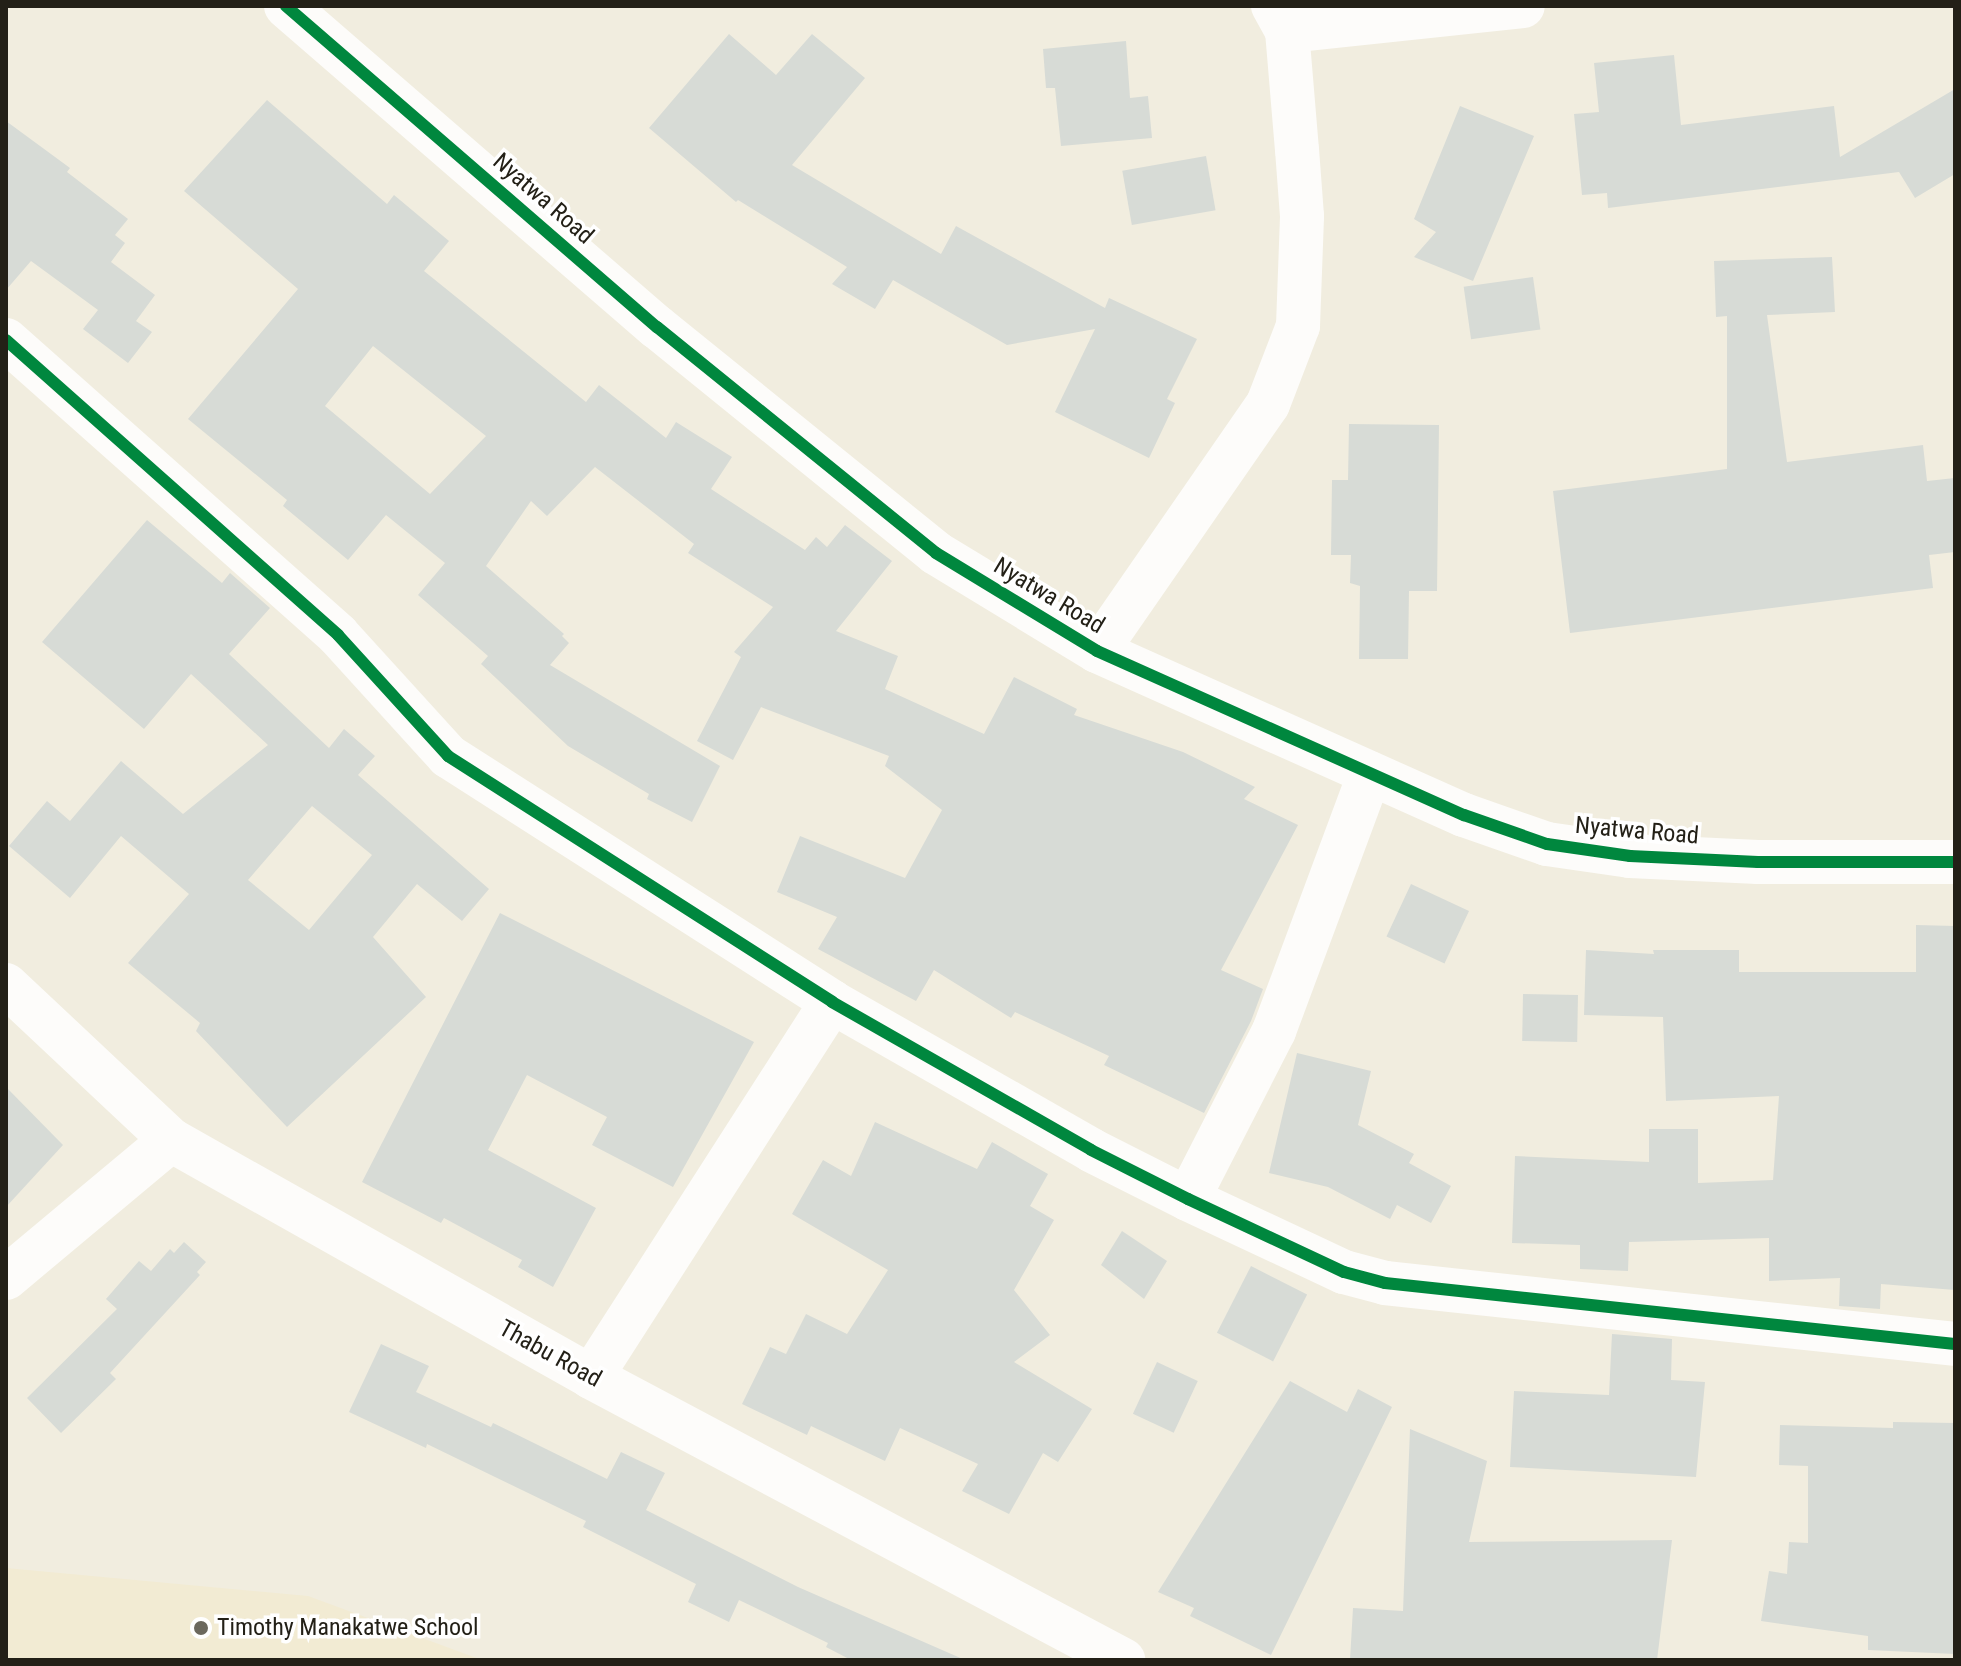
<!DOCTYPE html>
<html>
<head>
<meta charset="utf-8">
<style>
	body { margin:0 }
	#map { position:relative; width:1961px; height:1666px; overflow:hidden; background:#f1eddf; font-family:"Roboto Condensed",sans-serif }
	div>[style] { position:absolute }
	.built>* { inset:0; background:#f2ebd3 }
	.building>* { inset:0; background:#d7dbd6; transform-origin:0 0 }
	.minor>* { height:44px; margin:-22px; padding:0 22px; transform-origin:22px; border-radius:22px; background:#fdfcfa }
	.cycleway>* { height:12px; margin:-6px; padding:0 6px; transform-origin:6px; border-radius:6px; background:#00873e }
	.dots>* { width:22px; height:22px; translate:-50% -50%; box-sizing:border-box; border:4px solid #fff; border-radius:50% }
	span { translate:-50% -50%; white-space:nowrap; text-align:center; line-height:1.15; -webkit-text-stroke:7px #fff; paint-order:stroke }
	.street-label { font-size:24px; color:#232017 }
	.poi-label { font-size:24px; color:#232017 }
	.left { translate:0 -50%; text-align:left }
	.frame { position:absolute; inset:0; border:8px solid #232017; pointer-events:none }
</style>
</head>
<body>
<div id="map">
	<div class="built">
		<i style="clip-path:polygon(6px 1568px,308px 1596px,482px 1660px,6px 1660px)"></i>
	</div>
	<div class="building">
		<i style="clip-path:polygon(729px 34px,776px 75px,812px 34px,865px 78px,792px 165px,941px 254px,956px 226px,1105px 308px,1109px 298px,1197px 339px,1167px 399px,1175px 403px,1149px 458px,1055px 412px,1095px 329px,1007px 345px,893px 280px,875px 309px,832px 284px,847px 267px,738px 200px,736px 202px,649px 128px)"></i>
		<i style="clip-path:polygon(1126px 41px,1130px 98px,1148px 96px,1152px 138px,1061px 146px,1055px 88px,1046px 88px,1043px 49px)"></i>
		<i style="clip-path:polygon(1674px 55px,1681px 125px,1834px 106px,1840px 157px,1955px 89px,1955px 174px,1915px 198px,1899px 172px,1608px 208px,1607px 193px,1582px 195px,1574px 114px,1599px 112px,1594px 63px)"></i>
		<i style="clip-path:polygon(evenodd,267px 100px,387px 204px,394px 195px,449px 241px,424px 271px,586px 402px,599px 385px,666px 438px,676px 422px,732px 457px,711px 489px,805px 550px,816px 537px,827px 547px,845px 525px,892px 561px,836px 631px,898px 656px,885px 689px,984px 734px,1014px 677px,1077px 709px,1074px 715px,1183px 752px,1255px 787px,1244px 799px,1298px 825px,1221px 970px,1263px 989px,1251px 1021px,1204px 1113px,1104px 1065px,1109px 1056px,1015px 1012px,1011px 1018px,934px 970px,916px 1001px,818px 949px,837px 917px,777px 892px,800px 836px,905px 878px,942px 810px,885px 766px,889px 756px,761px 707px,733px 760px,697px 741px,741px 657px,734px 652px,773px 607px,688px 553px,694px 544px,595px 467px,547px 516px,531px 501px,486px 566px,564px 634px,562px 636px,569px 643px,550px 665px,720px 766px,692px 822px,647px 799px,649px 794px,568px 746px,481px 664px,488px 656px,418px 595px,445px 563px,386px 515px,348px 560px,283px 506px,287px 500px,188px 419px,298px 289px,184px 191px,267px 100px,373px 346px,486px 436px,430px 494px,325px 406px,373px 346px)"></i>
		<i style="clip-path:polygon(1460px 106px,1534px 136px,1473px 281px,1414px 257px,1436px 232px,1414px 219px)"></i>
		<i style="clip-path:polygon(6px 121px,70px 168px,67px 172px,128px 219px,115px 235px,125px 243px,111px 262px,155px 295px,136px 321px,152px 332px,128px 363px,83px 329px,98px 310px,31px 261px,6px 290px)"></i>
		<i style="left:1206px;top:156px;width:55px;height:85px;rotate:80deg"></i>
		<i style="clip-path:polygon(1832px 257px,1835px 312px,1767px 315px,1787px 462px,1923px 445px,1927px 481px,1955px 478px,1955px 552px,1929px 555px,1933px 588px,1570px 633px,1553px 491px,1727px 469px,1727px 316px,1716px 317px,1714px 261px)"></i>
		<i style="left:1533px;top:277px;width:53px;height:70px;rotate:82deg"></i>
		<i style="clip-path:polygon(1349px 424px,1439px 425px,1437px 591px,1409px 591px,1408px 659px,1359px 659px,1360px 586px,1350px 583px,1351px 555px,1331px 555px,1332px 480px,1348px 480px)"></i>
		<i style="clip-path:polygon(evenodd,147px 520px,222px 583px,230px 573px,270px 608px,229px 654px,329px 748px,344px 729px,375px 756px,358px 775px,489px 889px,462px 921px,417px 884px,373px 937px,426px 997px,287px 1127px,196px 1031px,200px 1023px,128px 963px,189px 894px,121px 836px,70px 898px,9px 846px,47px 801px,70px 821px,121px 761px,183px 814px,268px 745px,191px 674px,144px 729px,42px 642px,147px 520px,312px 806px,372px 855px,309px 930px,248px 880px,312px 806px)"></i>
		<i style="left:1411px;top:884px;width:64px;height:58px;rotate:25deg"></i>
		<i style="clip-path:polygon(500px 913px,754px 1042px,673px 1187px,592px 1145px,607px 1117px,527px 1075px,488px 1150px,596px 1208px,553px 1287px,518px 1267px,522px 1260px,444px 1218px,441px 1223px,362px 1182px)"></i>
		<i style="clip-path:polygon(1916px 925px,1955px 926px,1955px 1290px,1881px 1284px,1880px 1309px,1839px 1306px,1840px 1278px,1769px 1281px,1769px 1238px,1629px 1242px,1628px 1271px,1580px 1269px,1580px 1245px,1512px 1243px,1515px 1156px,1649px 1162px,1649px 1129px,1698px 1129px,1698px 1183px,1773px 1180px,1779px 1096px,1666px 1101px,1663px 1017px,1584px 1015px,1586px 950px,1654px 954px,1653px 950px,1739px 950px,1739px 972px,1916px 972px)"></i>
		<i style="left:1523px;top:994px;width:55px;height:47px;rotate:1deg"></i>
		<i style="clip-path:polygon(1297px 1053px,1371px 1071px,1358px 1125px,1414px 1154px,1409px 1163px,1451px 1186px,1431px 1223px,1397px 1205px,1390px 1219px,1328px 1187px,1269px 1173px)"></i>
		<i style="clip-path:polygon(6px 1087px,63px 1145px,6px 1207px)"></i>
		<i style="clip-path:polygon(875px 1122px,977px 1169px,992px 1142px,1048px 1174px,1030px 1206px,1054px 1220px,1014px 1290px,1050px 1335px,1014px 1362px,1092px 1409px,1058px 1462px,1043px 1453px,1009px 1514px,962px 1491px,978px 1464px,900px 1428px,885px 1461px,811px 1426px,807px 1435px,742px 1404px,770px 1347px,786px 1354px,806px 1314px,847px 1334px,888px 1270px,792px 1214px,823px 1160px,851px 1176px)"></i>
		<i style="clip-path:polygon(1122px 1231px,1167px 1261px,1144px 1299px,1101px 1265px)"></i>
		<i style="clip-path:polygon(184px 1242px,206px 1262px,197px 1272px,200px 1275px,110px 1373px,116px 1379px,61px 1433px,27px 1398px,117px 1309px,106px 1299px,139px 1261px,151px 1271px,170px 1249px,174px 1253px)"></i>
		<i style="left:1251px;top:1266px;width:63px;height:75px;rotate:27deg"></i>
		<i style="clip-path:polygon(1612px 1334px,1672px 1339px,1671px 1380px,1705px 1382px,1696px 1477px,1510px 1467px,1514px 1391px,1609px 1395px)"></i>
		<i style="clip-path:polygon(381px 1344px,429px 1366px,416px 1392px,491px 1427px,493px 1423px,607px 1479px,621px 1452px,665px 1473px,646px 1510px,798px 1587px,965px 1660px,851px 1660px,826px 1647px,828px 1643px,739px 1600px,729px 1622px,688px 1602px,696px 1584px,583px 1527px,586px 1521px,427px 1444px,426px 1448px,349px 1412px)"></i>
		<i style="left:1157px;top:1362px;width:45px;height:57px;rotate:25deg"></i>
		<i style="clip-path:polygon(1290px 1381px,1347px 1412px,1358px 1389px,1392px 1407px,1271px 1655px,1190px 1616px,1194px 1608px,1158px 1592px)"></i>
		<i style="clip-path:polygon(1893px 1422px,1955px 1423px,1955px 1654px,1868px 1650px,1868px 1636px,1761px 1621px,1769px 1571px,1787px 1574px,1789px 1542px,1808px 1543px,1808px 1466px,1779px 1465px,1780px 1425px,1893px 1428px)"></i>
		<i style="clip-path:polygon(1410px 1429px,1487px 1461px,1469px 1542px,1672px 1540px,1657px 1660px,1350px 1660px,1353px 1608px,1403px 1611px)"></i>
	</div>
	<div class="minor">
		<i style="left:286px;top:6px;width:491px;rotate:40.9deg"></i>
		<i style="left:657px;top:327px;width:359px;rotate:39deg"></i>
		<i style="left:936px;top:553px;width:188px;rotate:31.3deg"></i>
		<i style="left:1097px;top:651px;width:402px;rotate:24.1deg"></i>
		<i style="left:1464px;top:815px;width:88px;rotate:19.3deg"></i>
		<i style="left:1547px;top:844px;width:84px;rotate:8.2deg"></i>
		<i style="left:1630px;top:856px;width:128px;rotate:2.7deg"></i>
		<i style="left:1758px;top:862px;width:197px"></i>
		<i style="left:1287px;top:31px;width:237px;rotate:-6deg"></i>
		<i style="left:6px;top:340px;width:444px;rotate:41.6deg"></i>
		<i style="left:338px;top:635px;width:164px;rotate:47.7deg"></i>
		<i style="left:448px;top:756px;width:456px;rotate:32.6deg"></i>
		<i style="left:832px;top:1002px;width:298px;rotate:29.7deg"></i>
		<i style="left:1091px;top:1150px;width:109px;rotate:26.8deg"></i>
		<i style="left:1188px;top:1199px;width:172px;rotate:25.1deg"></i>
		<i style="left:1344px;top:1272px;width:42px;rotate:15deg"></i>
		<i style="left:1385px;top:1283px;width:573px;rotate:6.11deg"></i>
		<i style="left:1097px;top:651px;width:300px;rotate:-55.3deg"></i>
		<i style="left:1268px;top:404px;width:84px;rotate:-69deg"></i>
		<i style="left:1298px;top:326px;width:110px;rotate:-87.9deg"></i>
		<i style="left:1302px;top:216px;width:66px;rotate:-94.3deg"></i>
		<i style="left:1297px;top:150px;width:119px;rotate:-94.8deg"></i>
		<i style="left:1287px;top:31px;width:29px;rotate:-119deg"></i>
		<i style="left:6px;top:985px;width:226px;rotate:43.2deg"></i>
		<i style="left:1188px;top:1199px;width:189px;rotate:-62.9deg"></i>
		<i style="left:1274px;top:1031px;width:275px;rotate:-69.6deg"></i>
		<i style="left:6px;top:1278px;width:215px;rotate:-39.9deg"></i>
		<i style="left:171px;top:1140px;width:482px;rotate:29.4deg"></i>
		<i style="left:591px;top:1377px;width:603px;rotate:28.01deg"></i>
		<i style="left:591px;top:1377px;width:446px;rotate:-57.3deg"></i>
	</div>
	<div class="cycleway">
		<i style="left:286px;top:6px;width:491px;rotate:40.9deg"></i>
		<i style="left:657px;top:327px;width:359px;rotate:39deg"></i>
		<i style="left:936px;top:553px;width:188px;rotate:31.3deg"></i>
		<i style="left:1097px;top:651px;width:402px;rotate:24.1deg"></i>
		<i style="left:1464px;top:815px;width:88px;rotate:19.3deg"></i>
		<i style="left:1547px;top:844px;width:84px;rotate:8.2deg"></i>
		<i style="left:1630px;top:856px;width:128px;rotate:2.7deg"></i>
		<i style="left:1758px;top:862px;width:197px"></i>
		<i style="left:6px;top:340px;width:444px;rotate:41.6deg"></i>
		<i style="left:338px;top:635px;width:164px;rotate:47.7deg"></i>
		<i style="left:448px;top:756px;width:456px;rotate:32.6deg"></i>
		<i style="left:832px;top:1002px;width:298px;rotate:29.7deg"></i>
		<i style="left:1091px;top:1150px;width:109px;rotate:26.8deg"></i>
		<i style="left:1188px;top:1199px;width:172px;rotate:25.1deg"></i>
		<i style="left:1344px;top:1272px;width:42px;rotate:15deg"></i>
		<i style="left:1385px;top:1283px;width:573px;rotate:6.11deg"></i>
	</div>
	<div class="dots">
		<i style="left:201px;top:1628px;background:#6b685d"></i>
	</div>
	<div class="street-label">
		<span style="left:543px;top:199px;rotate:41deg">Nyatwa Road</span>
		<span style="left:1049px;top:596px;rotate:31deg">Nyatwa Road</span>
		<span style="left:1637px;top:831px;rotate:5deg">Nyatwa Road</span>
		<span style="left:550px;top:1354px;rotate:29deg">Thabu Road</span>
	</div>
	<div class="poi-label">
		<span class="left" style="left:217px;top:1628px">Timothy Manakatwe School</span>
	</div>
	<div class="frame"></div>
</div>
</body>
</html>
